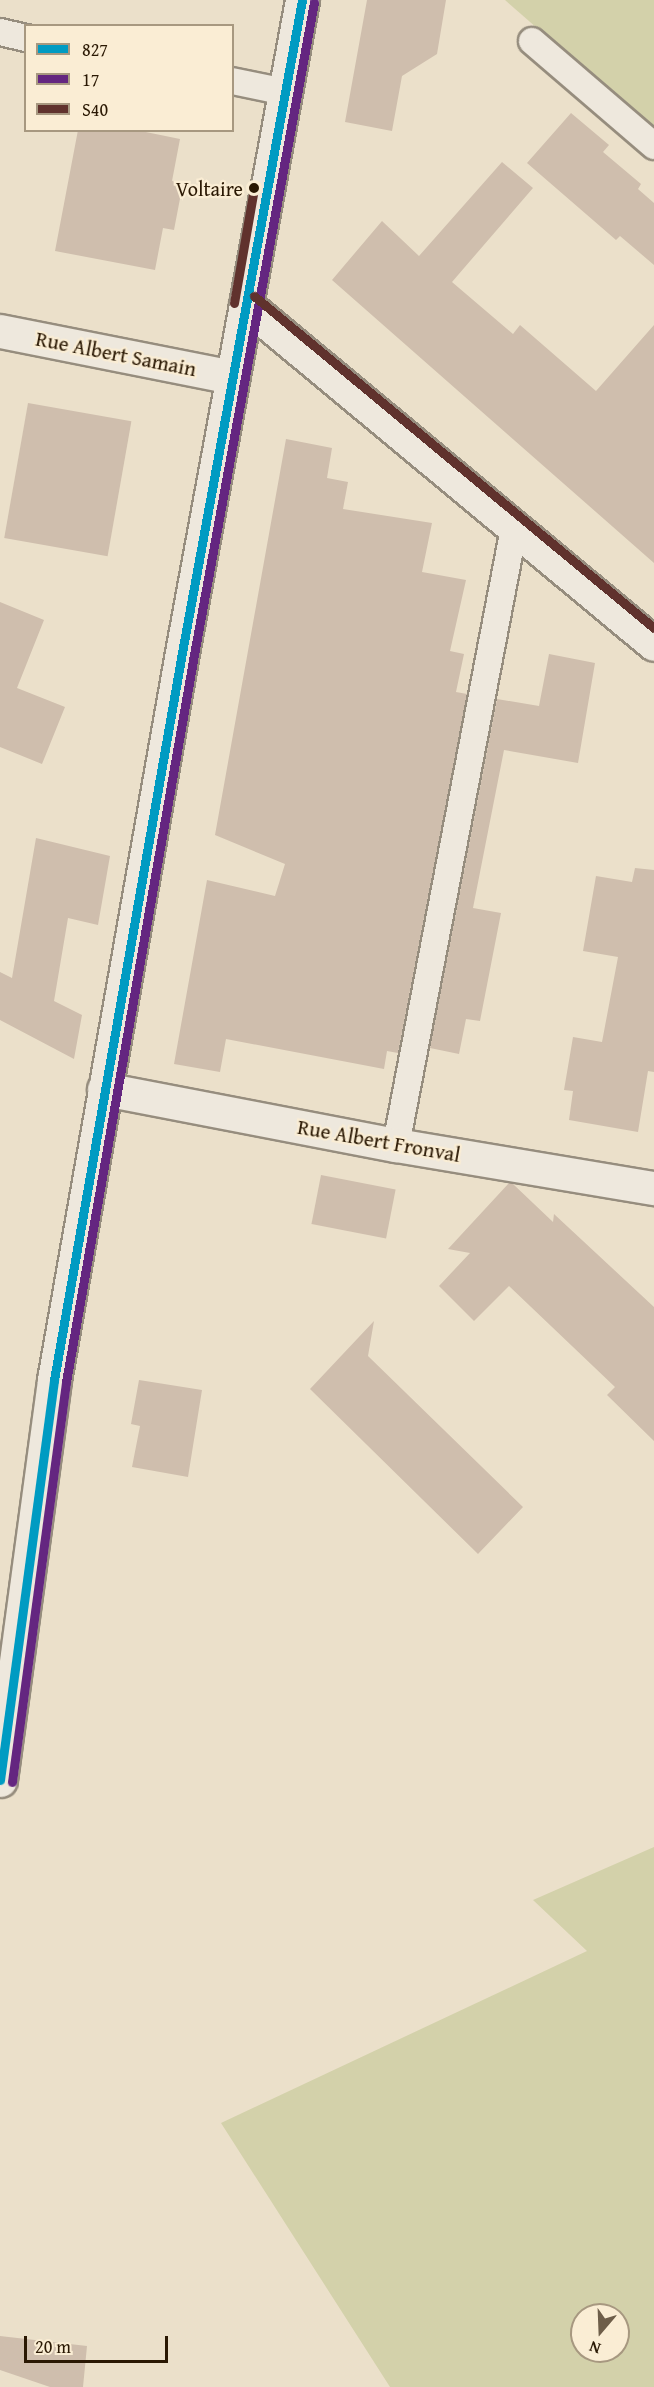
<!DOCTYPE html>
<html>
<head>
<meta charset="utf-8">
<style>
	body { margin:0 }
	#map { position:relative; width:654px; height:2387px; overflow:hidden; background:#ebe0ca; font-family:"Gentium Book Plus",serif }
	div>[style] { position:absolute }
	.green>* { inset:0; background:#d3d1aa }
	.building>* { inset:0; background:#cfbead; transform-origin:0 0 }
	.roads { filter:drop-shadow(2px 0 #968d7e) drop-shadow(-2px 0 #968d7e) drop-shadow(0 2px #968d7e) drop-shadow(0 -2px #968d7e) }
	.service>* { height:26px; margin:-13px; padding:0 13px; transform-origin:13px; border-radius:13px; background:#eee8dd }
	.minor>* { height:33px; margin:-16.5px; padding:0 16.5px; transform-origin:16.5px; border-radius:16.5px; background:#eee8dd }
	.tertiary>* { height:33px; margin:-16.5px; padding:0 16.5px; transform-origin:16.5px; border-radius:16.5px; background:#eee8dd }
	.bus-1>* { height:9px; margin:-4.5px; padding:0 4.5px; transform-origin:4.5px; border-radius:4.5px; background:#009bc2 }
	.bus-2>* { height:9px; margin:-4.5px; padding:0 4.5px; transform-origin:4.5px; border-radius:4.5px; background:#642680 }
	.bus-3>* { height:9px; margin:-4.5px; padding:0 4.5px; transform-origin:4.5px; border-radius:4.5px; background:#60322d }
	.dots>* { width:16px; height:16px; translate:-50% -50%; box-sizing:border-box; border:3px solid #faedd4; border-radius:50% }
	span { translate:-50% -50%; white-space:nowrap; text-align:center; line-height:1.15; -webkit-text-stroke:4.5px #faedd4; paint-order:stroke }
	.bus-label { font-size:20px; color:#2a1803 }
	.right { translate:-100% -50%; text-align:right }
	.street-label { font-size:21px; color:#2a1803 }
	.legend { position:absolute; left:24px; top:24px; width:210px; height:108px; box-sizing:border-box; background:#faedd4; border:2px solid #a79880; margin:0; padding:8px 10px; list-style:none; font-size:18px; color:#2a1803 }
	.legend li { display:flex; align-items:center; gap:12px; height:30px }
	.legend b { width:30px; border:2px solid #a79880 }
	.north { position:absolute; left:570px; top:2303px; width:60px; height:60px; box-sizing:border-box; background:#faedd4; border:2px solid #a79880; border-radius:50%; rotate:199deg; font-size:16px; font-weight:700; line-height:24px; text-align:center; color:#2a1803 }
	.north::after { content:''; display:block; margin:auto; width:21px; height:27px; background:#6e5e49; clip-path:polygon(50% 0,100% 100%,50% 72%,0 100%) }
	.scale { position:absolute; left:24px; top:2336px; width:144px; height:27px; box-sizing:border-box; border:3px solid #2a1803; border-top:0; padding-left:8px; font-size:18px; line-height:21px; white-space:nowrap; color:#2a1803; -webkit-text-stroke:4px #faedd4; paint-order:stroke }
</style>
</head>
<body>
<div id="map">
	<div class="green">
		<i style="clip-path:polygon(505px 0,654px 0,654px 128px,545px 35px)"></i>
		<i style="clip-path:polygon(evenodd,654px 1847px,654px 2387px,390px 2387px,221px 2123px,587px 1951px,533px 1900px,654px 1847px,582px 2315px,618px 2315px,618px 2351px,582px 2351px,582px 2315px)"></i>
	</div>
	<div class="building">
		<i style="clip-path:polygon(367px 0,446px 0,437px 54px,402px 76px,392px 131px,345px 122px)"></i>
		<i style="clip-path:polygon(571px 113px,609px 145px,603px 152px,641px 184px,638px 189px,654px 203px,654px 265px,620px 236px,616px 240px,527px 163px)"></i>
		<i style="clip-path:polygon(78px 130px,136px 130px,180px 139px,172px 181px,183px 183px,174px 230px,163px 228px,155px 270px,55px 251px)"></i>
		<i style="clip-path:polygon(502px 162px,533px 188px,452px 282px,513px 334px,520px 325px,596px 391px,654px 325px,654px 563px,332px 280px,382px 221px,419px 256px)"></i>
		<i style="left:28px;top:403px;width:105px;height:137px;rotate:10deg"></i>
		<i style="clip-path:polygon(286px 439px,332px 448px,327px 478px,348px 482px,343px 509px,432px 523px,422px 572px,466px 580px,450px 651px,464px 654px,456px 692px,467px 694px,398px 1053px,387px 1051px,384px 1069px,226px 1039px,220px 1072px,174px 1064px,207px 880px,275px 896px,285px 864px,215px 835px)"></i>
		<i style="clip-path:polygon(0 602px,44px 620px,17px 688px,65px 707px,42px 764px,0 747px)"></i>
		<i style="clip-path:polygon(549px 654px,595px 663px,578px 763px,504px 750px,473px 908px,501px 913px,480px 1021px,466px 1019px,459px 1054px,430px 1048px,497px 699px,539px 706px)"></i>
		<i style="clip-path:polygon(36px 838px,110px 856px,98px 925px,68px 918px,54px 1001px,82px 1015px,74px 1059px,0 1020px,0 972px,12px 978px)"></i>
		<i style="clip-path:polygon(635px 868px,654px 870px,654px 1072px,648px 1071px,638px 1132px,569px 1120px,573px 1091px,564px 1090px,573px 1037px,602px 1042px,618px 957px,583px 951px,596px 876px,632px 882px)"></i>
		<i style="left:321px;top:1175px;width:76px;height:50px;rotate:11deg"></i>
		<i style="clip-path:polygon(509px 1183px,513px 1184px,553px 1222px,554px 1214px,654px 1307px,654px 1441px,607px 1395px,615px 1387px,509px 1286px,474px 1321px,439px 1286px,470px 1253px,448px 1249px)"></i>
		<i style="clip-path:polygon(374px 1321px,368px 1356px,523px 1507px,478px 1554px,310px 1389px)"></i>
		<i style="clip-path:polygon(139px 1380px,202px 1390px,188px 1477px,132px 1467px,140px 1426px,131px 1424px)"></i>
		<i style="clip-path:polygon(0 2336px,87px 2346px,83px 2387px,50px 2387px,0 2370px)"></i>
	</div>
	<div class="roads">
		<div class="service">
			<i style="left:0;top:32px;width:27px;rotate:13deg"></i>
			<i style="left:532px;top:41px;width:161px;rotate:40.7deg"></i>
			<i style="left:232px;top:81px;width:54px;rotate:11.7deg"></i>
			<i style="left:396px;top:1145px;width:628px;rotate:-79.17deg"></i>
		</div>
		<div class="minor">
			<i style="left:246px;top:305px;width:530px;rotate:39.72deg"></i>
			<i style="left:0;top:331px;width:237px;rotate:11.2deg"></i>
			<i style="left:104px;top:1089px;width:297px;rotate:10.9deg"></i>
			<i style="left:396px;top:1145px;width:262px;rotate:9.5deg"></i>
		</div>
		<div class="tertiary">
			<i style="left:0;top:1780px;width:404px;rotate:-82.3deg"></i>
			<i style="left:54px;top:1380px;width:733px;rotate:-80.02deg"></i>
			<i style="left:181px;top:658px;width:669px;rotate:-79.58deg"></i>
		</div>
	</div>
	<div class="bus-1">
		<i style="left:0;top:1780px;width:404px;rotate:-82.3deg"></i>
		<i style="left:54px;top:1380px;width:733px;rotate:-80.02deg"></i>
		<i style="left:181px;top:658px;width:669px;rotate:-79.58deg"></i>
	</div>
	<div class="bus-2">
		<i style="left:12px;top:1782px;width:404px;rotate:-82.3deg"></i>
		<i style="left:66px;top:1382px;width:733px;rotate:-80.02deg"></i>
		<i style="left:193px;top:660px;width:669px;rotate:-79.58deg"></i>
	</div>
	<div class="bus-3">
		<i style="left:254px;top:296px;width:520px;rotate:39.69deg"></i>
		<i style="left:234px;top:303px;width:117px;rotate:-80.1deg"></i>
	</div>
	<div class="dots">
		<i style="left:254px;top:188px;background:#2a1803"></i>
	</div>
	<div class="bus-label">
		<span class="right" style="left:243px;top:188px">Voltaire</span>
	</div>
	<div class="street-label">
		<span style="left:116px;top:354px;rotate:11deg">Rue Albert Samain</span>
		<span style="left:379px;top:1141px;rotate:10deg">Rue Albert Fronval</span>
	</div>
	<ul class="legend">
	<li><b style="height:8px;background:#009bc2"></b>827</li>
	<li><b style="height:8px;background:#642680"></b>17</li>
	<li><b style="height:8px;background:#60322d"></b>S40</li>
	</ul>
	<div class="north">N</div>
	<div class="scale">20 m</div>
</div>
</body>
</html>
